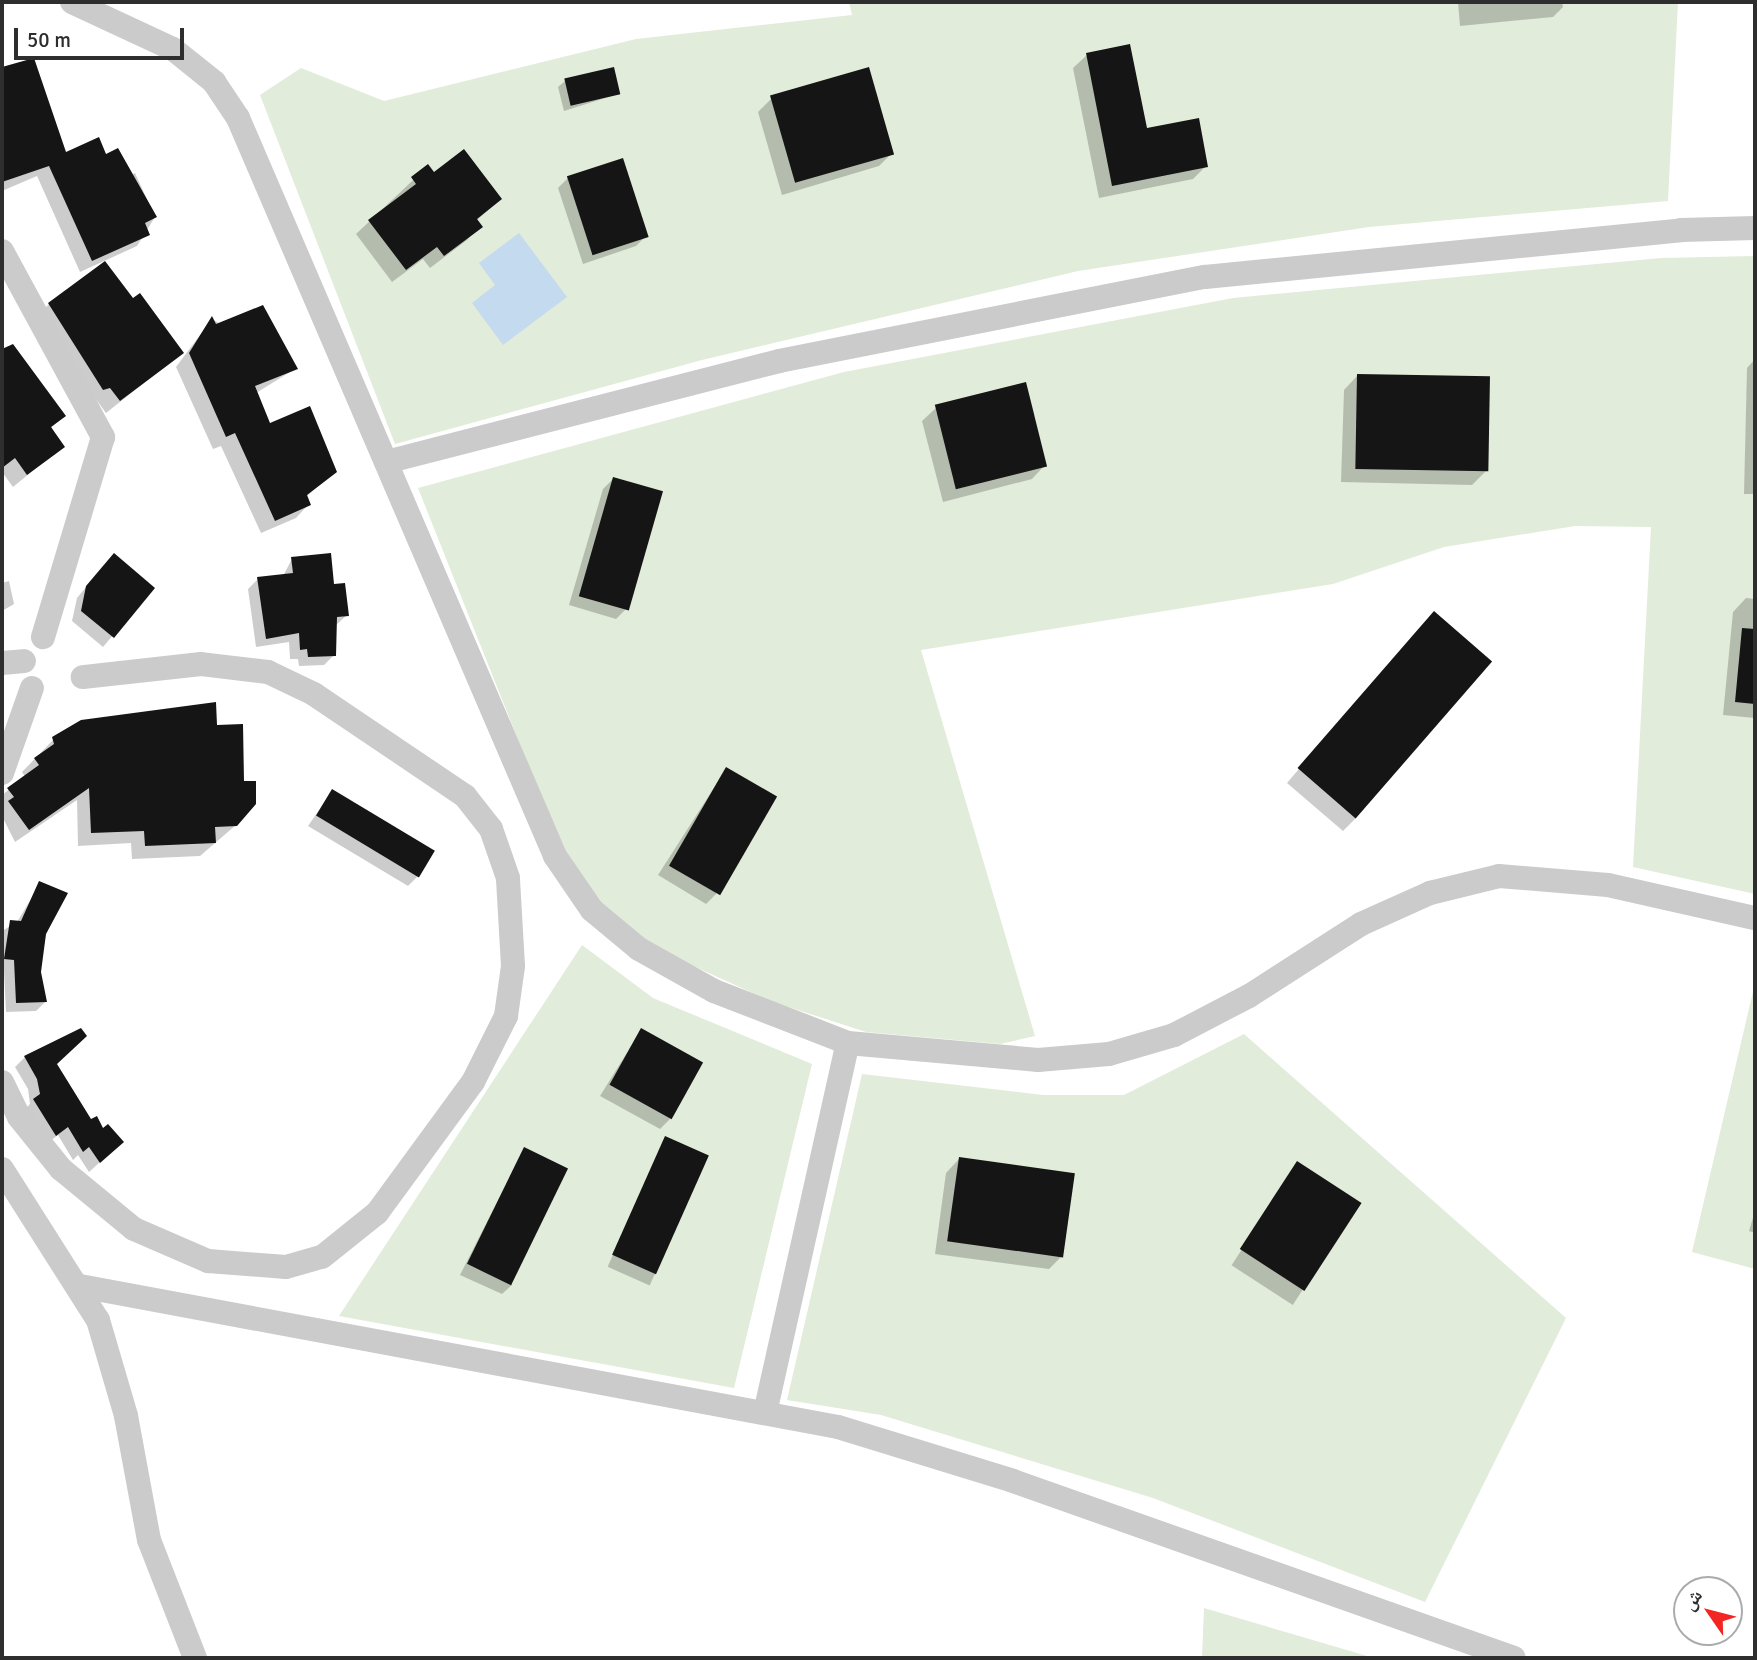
<!DOCTYPE html>
<html>
<head>
<meta charset="utf-8">
<style>
	body { margin:0 }
	#map { position:relative; width:1757px; height:1660px; overflow:hidden; background:#fff; font-family:Signika,"Noto Naskh Arabic",sans-serif }
	div>[style] { position:absolute }
	.green>* { inset:0; background:#e2ecda }
	.water>* { inset:0; background:#c4daee }
	.shadow>* { inset:0; background:#0003; transform-origin:0 0 }
	.building>* { inset:0; background:#151515; transform-origin:0 0 }
	.minor>* { height:24px; margin:-12px; padding:0 12px; transform-origin:12px; border-radius:12px; background:#cbcbcb }
	span { translate:-50% -50%; white-space:nowrap; text-align:center; line-height:1.15; -webkit-text-stroke:7px #fff; paint-order:stroke }
	.frame { position:absolute; inset:0; border:4px solid #2e2e2e; pointer-events:none }
	.north { position:absolute; left:1673px; top:1576px; width:70px; height:70px; box-sizing:border-box; background:#fff; border:2px solid #ababab; border-radius:50%; rotate:305deg; font-size:19px; font-weight:700; line-height:28px; text-align:center; color:#2e2e2e }
	.north::after { content:''; display:block; margin:auto; width:24px; height:32px; background:#f22522; clip-path:polygon(50% 0,100% 100%,50% 72%,0 100%) }
	.scale { position:absolute; left:14px; top:28px; width:170px; height:32px; box-sizing:border-box; border:4px solid #2e2e2e; border-top:0; padding-left:9px; font-size:21px; line-height:24px; white-space:nowrap; color:#2e2e2e; -webkit-text-stroke:5px #fff; paint-order:stroke }
</style>
</head>
<body>
<div id="map">
	<div class="green">
		<i style="clip-path:polygon(849px 2px,1678px 2px,1668px 201px,1369px 227px,1078px 271px,702px 360px,395px 444px,260px 95px,301px 68px,384px 101px,636px 39px,852px 15px)"></i>
		<i style="clip-path:polygon(1755px 256px,1755px 894px,1633px 867px,1651px 527px,1575px 526px,1444px 547px,1333px 584px,921px 650px,1035px 1036px,1000px 1044px,866px 1032px,770px 1001px,652px 947px,590px 899px,546px 810px,418px 488px,844px 372px,1233px 298px,1661px 258px)"></i>
		<i style="clip-path:polygon(582px 945px,653px 998px,812px 1064px,734px 1388px,339px 1316px)"></i>
		<i style="clip-path:polygon(1755px 983px,1755px 1269px,1692px 1252px)"></i>
		<i style="clip-path:polygon(1244px 1034px,1566px 1318px,1425px 1602px,1153px 1498px,881px 1415px,787px 1400px,862px 1074px,1043px 1095px,1124px 1095px)"></i>
		<i style="clip-path:polygon(1204px 1608px,1374px 1658px,1202px 1658px)"></i>
	</div>
	<div class="water">
		<i style="clip-path:polygon(519px 233px,567px 297px,503px 345px,472px 303px,495px 285px,479px 263px)"></i>
	</div>
	<div class="shadow">
		<i style="clip-path:polygon(1458px 2px,1562px 2px,1563px 7px,1553px 17px,1460px 26px)"></i>
		<i style="clip-path:polygon(1087px 55px,1145px 130px,1206px 166px,1193px 179px,1099px 198px,1073px 68px)"></i>
		<i style="clip-path:polygon(32px 60px,65px 154px,105px 156px,129px 176px,135px 173px,155px 217px,137px 246px,80px 272px,37px 176px,2px 191px,2px 69px)"></i>
		<i style="clip-path:polygon(565px 81px,618px 94px,564px 111px,558px 87px)"></i>
		<i style="clip-path:polygon(771px 99px,892px 153px,879px 166px,782px 195px,758px 112px)"></i>
		<i style="clip-path:polygon(428px 166px,434px 174px,500px 199px,476px 221px,480px 226px,467px 240px,430px 268px,423px 259px,392px 282px,356px 234px)"></i>
		<i style="clip-path:polygon(568px 178px,646px 236px,636px 246px,583px 264px,558px 188px)"></i>
		<i style="clip-path:polygon(132px 301px,182px 353px,106px 413px,36px 318px,49px 304px)"></i>
		<i style="clip-path:polygon(212px 319px,295px 369px,256px 393px,269px 425px,335px 471px,306px 497px,309px 504px,296px 518px,261px 533px,221px 446px,213px 449px,176px 367px)"></i>
		<i style="clip-path:polygon(2px 347px,64px 415px,50px 429px,63px 446px,13px 487px,2px 472px)"></i>
		<i style="clip-path:polygon(1755px 359px,1755px 494px,1744px 494px,1747px 368px)"></i>
		<i style="clip-path:polygon(1357px 376px,1486px 471px,1472px 485px,1341px 482px,1344px 390px)"></i>
		<i style="clip-path:polygon(936px 408px,1045px 465px,1032px 479px,943px 502px,922px 421px)"></i>
		<i style="clip-path:polygon(613px 479px,626px 609px,616px 619px,569px 605px,603px 489px)"></i>
		<i style="clip-path:polygon(292px 559px,333px 586px,347px 615px,335px 626px,334px 655px,324px 665px,299px 666px,298px 659px,290px 659px,289px 642px,256px 647px,248px 589px,258px 579px,283px 576px)"></i>
		<i style="clip-path:polygon(104px 565px,153px 588px,103px 647px,72px 621px,77px 598px)"></i>
		<i style="clip-path:polygon(9px 581px,14px 604px,2px 611px,2px 583px)"></i>
		<i style="clip-path:polygon(1746px 598px,1755px 599px,1755px 718px,1723px 715px,1733px 612px)"></i>
		<i style="clip-path:polygon(1420px 627px,1356px 818px,1343px 831px,1287px 783px)"></i>
		<i style="clip-path:polygon(215px 727px,236px 825px,200px 856px,132px 859px,131px 843px,78px 846px,77px 800px,15px 842px,2px 816px,2px 795px,25px 777px,22px 772px,54px 739px)"></i>
		<i style="clip-path:polygon(726px 769px,716px 894px,706px 904px,658px 875px)"></i>
		<i style="clip-path:polygon(332px 791px,418px 876px,408px 886px,308px 826px)"></i>
		<i style="clip-path:polygon(40px 884px,66px 894px,46px 934px,39px 972px,46px 1001px,36px 1011px,6px 1012px,2px 931px,17px 922px)"></i>
		<i style="clip-path:polygon(641px 1030px,670px 1119px,660px 1129px,600px 1096px)"></i>
		<i style="clip-path:polygon(25px 1057px,55px 1064px,111px 1152px,89px 1172px,78px 1155px,73px 1160px,58px 1135px,46px 1144px,24px 1110px,30px 1104px,28px 1089px,15px 1067px)"></i>
		<i style="left:665px;top:1138px;width:46px;height:141px;rotate:24deg"></i>
		<i style="clip-path:polygon(524px 1149px,512px 1285px,502px 1294px,460px 1275px)"></i>
		<i style="clip-path:polygon(959px 1159px,1062px 1256px,1049px 1269px,935px 1254px,946px 1173px)"></i>
		<i style="left:1298px;top:1163px;width:73px;height:122px;rotate:33deg"></i>
		<i style="clip-path:polygon(1755px 1211px,1755px 1233px,1749px 1231px)"></i>
	</div>
	<div class="building">
		<i style="clip-path:polygon(1130px 44px,1147px 128px,1199px 118px,1208px 167px,1112px 186px,1086px 53px)"></i>
		<i style="clip-path:polygon(34px 58px,66px 152px,99px 137px,106px 154px,118px 148px,157px 217px,145px 223px,150px 235px,92px 261px,49px 166px,2px 182px,2px 67px)"></i>
		<i style="left:614px;top:67px;width:28px;height:51px;rotate:77deg"></i>
		<i style="left:869px;top:67px;width:91px;height:103px;rotate:74deg"></i>
		<i style="clip-path:polygon(464px 149px,502px 199px,477px 219px,483px 227px,444px 256px,437px 247px,406px 270px,368px 220px,416px 184px,411px 177px,428px 164px,434px 172px)"></i>
		<i style="left:623px;top:158px;width:83px;height:59px;rotate:72deg"></i>
		<i style="clip-path:polygon(105px 261px,133px 298px,140px 293px,184px 353px,120px 401px,110px 388px,103px 390px,48px 303px)"></i>
		<i style="clip-path:polygon(263px 305px,298px 369px,255px 386px,270px 423px,310px 406px,337px 472px,307px 495px,311px 505px,275px 521px,235px 433px,226px 437px,189px 353px,212px 316px,216px 324px)"></i>
		<i style="clip-path:polygon(13px 344px,66px 416px,51px 427px,65px 447px,27px 475px,15px 458px,2px 468px,2px 349px)"></i>
		<i style="left:1357px;top:374px;width:133px;height:95px;rotate:1deg"></i>
		<i style="left:1026px;top:382px;width:87px;height:94px;rotate:76deg"></i>
		<i style="left:613px;top:477px;width:52px;height:124px;rotate:16deg"></i>
		<i style="clip-path:polygon(114px 553px,155px 588px,114px 638px,81px 611px,86px 586px)"></i>
		<i style="clip-path:polygon(331px 553px,334px 584px,345px 583px,349px 616px,337px 617px,336px 656px,308px 657px,307px 649px,300px 650px,299px 633px,266px 639px,257px 577px,293px 573px,291px 557px)"></i>
		<i style="left:1434px;top:611px;width:77px;height:208px;rotate:41deg"></i>
		<i style="clip-path:polygon(1742px 628px,1755px 629px,1755px 704px,1735px 702px)"></i>
		<i style="clip-path:polygon(216px 702px,217px 725px,243px 724px,244px 781px,256px 781px,256px 804px,237px 826px,215px 827px,216px 843px,145px 846px,144px 831px,91px 833px,89px 788px,29px 830px,8px 801px,14px 797px,7px 788px,39px 765px,34px 758px,54px 744px,52px 737px,81px 720px)"></i>
		<i style="left:726px;top:767px;width:59px;height:114px;rotate:30deg"></i>
		<i style="left:332px;top:789px;width:120px;height:31px;rotate:31deg"></i>
		<i style="clip-path:polygon(39px 881px,68px 893px,46px 934px,41px 972px,47px 1002px,16px 1003px,14px 960px,4px 959px,10px 920px,21px 921px)"></i>
		<i style="clip-path:polygon(81px 1028px,87px 1036px,57px 1064px,91px 1119px,97px 1116px,103px 1128px,108px 1124px,124px 1142px,100px 1163px,89px 1147px,83px 1152px,68px 1127px,56px 1136px,33px 1099px,40px 1094px,37px 1079px,24px 1056px)"></i>
		<i style="left:641px;top:1028px;width:71px;height:65px;rotate:29deg"></i>
		<i style="left:665px;top:1136px;width:48px;height:130px;rotate:24deg"></i>
		<i style="left:524px;top:1147px;width:49px;height:130px;rotate:26deg"></i>
		<i style="left:959px;top:1157px;width:117px;height:85px;rotate:8deg"></i>
		<i style="left:1297px;top:1161px;width:77px;height:105px;rotate:33deg"></i>
	</div>
	<div class="minor">
		<i style="left:72px;top:2px;width:111px;rotate:25deg"></i>
		<i style="left:173px;top:49px;width:53px;rotate:38.8deg"></i>
		<i style="left:214px;top:82px;width:43px;rotate:56.3deg"></i>
		<i style="left:238px;top:118px;width:803px;rotate:66.75deg"></i>
		<i style="left:555px;top:856px;width:65px;rotate:55.6deg"></i>
		<i style="left:592px;top:910px;width:61px;rotate:39.7deg"></i>
		<i style="left:639px;top:949px;width:86px;rotate:29.2deg"></i>
		<i style="left:714px;top:991px;width:144px;rotate:21.2deg"></i>
		<i style="left:848px;top:1043px;width:191px;rotate:5.1deg"></i>
		<i style="left:1038px;top:1060px;width:71px;rotate:-4.8deg"></i>
		<i style="left:1109px;top:1054px;width:68px;rotate:-16.3deg"></i>
		<i style="left:1174px;top:1035px;width:85px;rotate:-27.5deg"></i>
		<i style="left:1249px;top:996px;width:133px;rotate:-32.7deg"></i>
		<i style="left:1361px;top:924px;width:76px;rotate:-24.2deg"></i>
		<i style="left:1430px;top:893px;width:71px;rotate:-13.8deg"></i>
		<i style="left:1499px;top:876px;width:109px;rotate:4.7deg"></i>
		<i style="left:1608px;top:885px;width:151px;rotate:12.7deg"></i>
		<i style="left:2px;top:251px;width:212px;rotate:61.5deg"></i>
		<i style="left:103px;top:437px;width:209px;rotate:106.7deg"></i>
		<i style="left:386px;top:462px;width:406px;rotate:-14.4deg"></i>
		<i style="left:779px;top:361px;width:434px;rotate:-11.2deg"></i>
		<i style="left:1205px;top:277px;width:478px;rotate:-5.6deg"></i>
		<i style="left:1681px;top:230px;width:74px;rotate:-1.5deg"></i>
		<i style="left:2px;top:663px;width:22px;rotate:-5deg"></i>
		<i style="left:2px;top:773px;width:90px;rotate:-70.6deg"></i>
		<i style="left:2px;top:1082px;width:39px;rotate:64deg"></i>
		<i style="left:19px;top:1117px;width:67px;rotate:51.1deg"></i>
		<i style="left:61px;top:1169px;width:94px;rotate:39.4deg"></i>
		<i style="left:134px;top:1229px;width:81px;rotate:23.4deg"></i>
		<i style="left:208px;top:1261px;width:78px;rotate:4.4deg"></i>
		<i style="left:286px;top:1267px;width:37px;rotate:-16deg"></i>
		<i style="left:322px;top:1257px;width:70px;rotate:-38.7deg"></i>
		<i style="left:377px;top:1213px;width:162px;rotate:-53.8deg"></i>
		<i style="left:473px;top:1082px;width:74px;rotate:-63.4deg"></i>
		<i style="left:506px;top:1016px;width:50px;rotate:-82deg"></i>
		<i style="left:513px;top:966px;width:88px;rotate:-93.3deg"></i>
		<i style="left:508px;top:878px;width:52px;rotate:-109.1deg"></i>
		<i style="left:491px;top:829px;width:42px;rotate:-128.2deg"></i>
		<i style="left:465px;top:796px;width:182px;rotate:-146deg"></i>
		<i style="left:314px;top:694px;width:51px;rotate:-154.4deg"></i>
		<i style="left:268px;top:672px;width:67px;rotate:-173.2deg"></i>
		<i style="left:201px;top:664px;width:119px;rotate:173.7deg"></i>
		<i style="left:2px;top:1169px;width:179px;rotate:57.6deg"></i>
		<i style="left:98px;top:1320px;width:100px;rotate:73.7deg"></i>
		<i style="left:126px;top:1416px;width:126px;rotate:79.5deg"></i>
		<i style="left:149px;top:1540px;width:127px;rotate:68.7deg"></i>
		<i style="left:80px;top:1286px;width:771px;rotate:10.54deg"></i>
		<i style="left:838px;top:1427px;width:183px;rotate:17.1deg"></i>
		<i style="left:1013px;top:1481px;width:531px;rotate:19.46deg"></i>
		<i style="left:765px;top:1413px;width:379px;rotate:-77.4deg"></i>
	</div>
	<div class="frame"></div>
	<div class="north">ش</div>
	<div class="scale">50 m</div>
</div>
</body>
</html>
